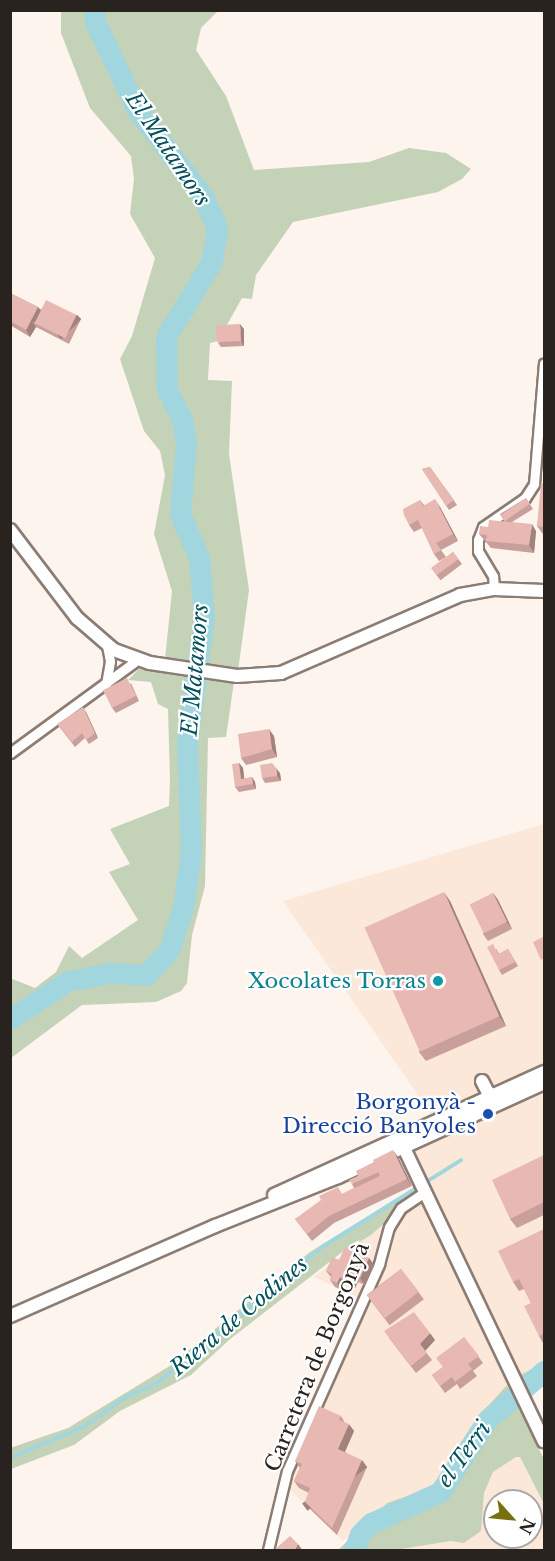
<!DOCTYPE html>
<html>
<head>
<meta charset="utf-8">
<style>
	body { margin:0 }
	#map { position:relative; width:555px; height:1561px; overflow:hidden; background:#fef4ee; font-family:"Libre Baskerville",serif }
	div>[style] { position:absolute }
	.industrial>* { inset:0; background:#fce8d9 }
	.green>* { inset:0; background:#c4d2b7 }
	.water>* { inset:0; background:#a1d6df }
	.stream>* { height:4px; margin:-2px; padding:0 2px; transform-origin:2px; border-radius:2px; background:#a1d6df }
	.river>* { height:21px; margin:-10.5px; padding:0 10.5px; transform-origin:10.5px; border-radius:10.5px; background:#a1d6df }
	.roads { filter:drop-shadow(2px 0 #8c7d74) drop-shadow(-2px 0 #8c7d74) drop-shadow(0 2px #8c7d74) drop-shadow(0 -2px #8c7d74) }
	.street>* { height:9px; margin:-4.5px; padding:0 4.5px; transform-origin:4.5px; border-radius:4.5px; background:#fff }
	.secondary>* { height:12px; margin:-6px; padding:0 6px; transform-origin:6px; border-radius:6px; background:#fff }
	.wall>* { inset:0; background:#c89f9a; transform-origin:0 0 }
	.shaded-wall>* { inset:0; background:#a2827d; transform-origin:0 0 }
	.building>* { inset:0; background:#e8b9b3; transform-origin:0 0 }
	.dots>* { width:16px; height:16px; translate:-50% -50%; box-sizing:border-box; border:3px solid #fff; border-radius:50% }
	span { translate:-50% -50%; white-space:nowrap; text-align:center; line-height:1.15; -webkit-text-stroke:4.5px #fff; paint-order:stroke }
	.culture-label { font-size:21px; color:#0d838f }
	.right { translate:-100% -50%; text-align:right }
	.transit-label { font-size:21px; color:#164399 }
	.street-label { font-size:21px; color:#29231f }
	.water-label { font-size:22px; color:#02515c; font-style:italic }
	.frame { position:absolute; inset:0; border:12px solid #29231f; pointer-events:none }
	.north { position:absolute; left:483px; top:1489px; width:60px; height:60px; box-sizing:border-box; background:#fff; border:2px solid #a9a7a5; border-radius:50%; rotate:117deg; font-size:16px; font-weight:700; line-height:24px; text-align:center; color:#29231f }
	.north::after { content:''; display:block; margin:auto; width:21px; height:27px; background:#786f0e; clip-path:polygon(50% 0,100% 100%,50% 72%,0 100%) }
</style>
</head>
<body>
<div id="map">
	<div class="industrial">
		<i style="clip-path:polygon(544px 824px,544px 1363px,517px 1376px,479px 1416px,457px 1462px,430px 1492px,387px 1503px,343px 1541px,282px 1482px,359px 1298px,314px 1277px,425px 1190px,400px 1140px,434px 1118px,283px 901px)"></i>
		<i style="clip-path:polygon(evenodd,516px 1457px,520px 1457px,544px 1504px,544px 1550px,395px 1550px,451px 1541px,464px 1543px,481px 1531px,484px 1493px,493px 1472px,516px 1457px,495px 1501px,531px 1501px,531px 1537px,495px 1537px,495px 1501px)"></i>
	</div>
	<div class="green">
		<i style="clip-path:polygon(61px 11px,218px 11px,201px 28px,196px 50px,226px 96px,254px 170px,369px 162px,409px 148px,446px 153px,471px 169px,462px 179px,438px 192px,293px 222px,256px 275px,252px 299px,242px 298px,218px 341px,210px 343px,208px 380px,232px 381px,229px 454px,249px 590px,238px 671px,165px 659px,172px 591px,154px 534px,165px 475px,160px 451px,144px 431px,120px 359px,132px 336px,155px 258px,130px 214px,134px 179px,131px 156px,90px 108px,61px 33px)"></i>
		<i style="clip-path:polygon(139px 669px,234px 682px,226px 737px,208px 738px,205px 886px,192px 935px,187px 983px,181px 991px,156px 1002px,82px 1005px,11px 1058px,10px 978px,35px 988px,56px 972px,69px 946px,82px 958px,138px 920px,109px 872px,130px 864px,110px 829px,169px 806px,170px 779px,168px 709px,158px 704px,151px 682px,128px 680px)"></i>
		<i style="clip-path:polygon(413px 1189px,417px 1195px,371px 1235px,341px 1253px,229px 1340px,191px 1375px,120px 1411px,74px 1445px,11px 1469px,10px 1448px,68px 1428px,168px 1367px,310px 1252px)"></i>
		<i style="clip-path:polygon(544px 1363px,544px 1381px,526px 1389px,520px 1375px)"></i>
		<i style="clip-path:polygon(507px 1385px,544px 1459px,544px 1504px,520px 1457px,516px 1457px,493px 1472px,484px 1493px,481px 1531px,464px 1543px,451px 1541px,395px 1550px,338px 1550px,387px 1503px,435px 1487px,457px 1462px,479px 1416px)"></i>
	</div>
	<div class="water">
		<i style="clip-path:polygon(191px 543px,208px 557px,205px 564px,193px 564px)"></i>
	</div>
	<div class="stream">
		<i style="left:10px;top:1458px;width:82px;rotate:-23.1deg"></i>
		<i style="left:85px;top:1426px;width:48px;rotate:-35.7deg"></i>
		<i style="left:124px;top:1398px;width:35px;rotate:-24deg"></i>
		<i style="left:156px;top:1384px;width:215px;rotate:-39.5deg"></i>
		<i style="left:322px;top:1247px;width:164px;rotate:-32deg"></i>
	</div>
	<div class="river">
		<i style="left:10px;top:1019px;width:69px;rotate:-33.2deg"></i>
		<i style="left:68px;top:981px;width:43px;rotate:-10.8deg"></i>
		<i style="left:110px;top:973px;width:36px;rotate:3deg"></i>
		<i style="left:146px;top:975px;width:34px;rotate:-47deg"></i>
		<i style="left:169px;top:950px;width:44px;rotate:-71.6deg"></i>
		<i style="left:183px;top:908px;width:58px;rotate:-82deg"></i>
		<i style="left:191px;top:851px;width:108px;rotate:-92.1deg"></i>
		<i style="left:187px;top:743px;width:128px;rotate:-82.4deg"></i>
		<i style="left:204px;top:616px;width:58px;rotate:-94.9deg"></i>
		<i style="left:199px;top:558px;width:48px;rotate:-113.4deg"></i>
		<i style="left:180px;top:514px;width:70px;rotate:-85.1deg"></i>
		<i style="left:186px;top:444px;width:25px;rotate:-99deg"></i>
		<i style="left:182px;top:419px;width:33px;rotate:-117deg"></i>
		<i style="left:167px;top:390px;width:53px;rotate:-91.1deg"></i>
		<i style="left:166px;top:337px;width:89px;rotate:-58.8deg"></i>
		<i style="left:212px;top:261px;width:33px;rotate:-81deg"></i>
		<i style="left:217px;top:228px;width:36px;rotate:-114deg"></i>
		<i style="left:202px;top:195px;width:107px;rotate:-127.4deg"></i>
		<i style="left:137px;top:110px;width:98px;rotate:-115.5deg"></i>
		<i style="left:95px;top:22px;width:12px;rotate:-90deg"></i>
		<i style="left:354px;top:1550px;width:17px;rotate:-69deg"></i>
		<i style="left:360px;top:1534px;width:16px;rotate:-45deg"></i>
		<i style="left:371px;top:1523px;width:76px;rotate:-24.2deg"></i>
		<i style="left:440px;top:1492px;width:87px;rotate:-56.7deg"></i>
		<i style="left:488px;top:1419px;width:74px;rotate:-40.6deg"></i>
	</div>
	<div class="roads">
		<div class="street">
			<i style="left:494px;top:589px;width:13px;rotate:-94deg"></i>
			<i style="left:493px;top:576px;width:29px;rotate:-121deg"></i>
			<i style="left:478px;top:551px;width:11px;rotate:-90deg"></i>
			<i style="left:478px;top:540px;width:14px;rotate:-69deg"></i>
			<i style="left:483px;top:527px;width:51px;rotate:-34.6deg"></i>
			<i style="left:525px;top:498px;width:17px;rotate:-57deg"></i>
			<i style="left:534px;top:484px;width:121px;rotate:-85.3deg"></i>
			<i style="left:106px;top:684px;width:23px;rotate:-80deg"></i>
			<i style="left:110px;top:661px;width:15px;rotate:-101deg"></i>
			<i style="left:10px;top:753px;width:157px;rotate:-36.2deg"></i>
			<i style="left:268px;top:1550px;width:81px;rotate:-76.5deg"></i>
			<i style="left:287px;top:1471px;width:227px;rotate:-66deg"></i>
			<i style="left:379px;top:1264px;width:38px;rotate:-75deg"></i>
			<i style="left:389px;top:1227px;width:22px;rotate:-58deg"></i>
			<i style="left:401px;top:1208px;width:29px;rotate:-34deg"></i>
		</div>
		<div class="secondary">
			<i style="left:10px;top:530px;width:111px;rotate:52.7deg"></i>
			<i style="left:77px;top:618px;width:49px;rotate:40.9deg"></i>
			<i style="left:114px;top:650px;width:38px;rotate:20deg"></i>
			<i style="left:150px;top:663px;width:88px;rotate:8.5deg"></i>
			<i style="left:237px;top:676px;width:44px;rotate:-3.9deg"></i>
			<i style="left:281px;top:673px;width:195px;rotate:-23.5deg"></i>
			<i style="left:460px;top:595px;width:35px;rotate:-10deg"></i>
			<i style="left:494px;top:589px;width:50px;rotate:2.3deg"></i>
			<i style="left:482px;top:1081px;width:13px;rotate:63deg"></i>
			<i style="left:488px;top:1093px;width:12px;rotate:20deg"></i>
			<i style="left:404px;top:1148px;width:325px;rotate:64.5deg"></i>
			<i style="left:274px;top:1195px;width:297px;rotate:-24.5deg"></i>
			<i style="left:10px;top:1316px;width:224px;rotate:-23.7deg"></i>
			<i style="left:215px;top:1226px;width:132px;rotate:-21.7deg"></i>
			<i style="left:338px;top:1177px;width:226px;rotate:-24.5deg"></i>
		</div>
	</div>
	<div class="wall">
		<i style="clip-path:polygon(10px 293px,38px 307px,40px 309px,77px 315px,81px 319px,69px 344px,36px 327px,30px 337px,10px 325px)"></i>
		<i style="clip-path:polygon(244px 329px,244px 346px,221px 347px,218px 343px)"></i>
		<i style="clip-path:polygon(430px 467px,457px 505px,449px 510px,422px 469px)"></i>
		<i style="clip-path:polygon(544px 484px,544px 534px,542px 533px,537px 526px)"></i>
		<i style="clip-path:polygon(526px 498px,533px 509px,512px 522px,536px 531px,534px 553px,491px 548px,479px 534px,488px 527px,505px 521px,500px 514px)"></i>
		<i style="clip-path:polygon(420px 500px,424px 505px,440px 507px,458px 541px,441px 550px,446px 557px,439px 561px,434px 554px,422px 528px,414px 532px,409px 525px)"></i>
		<i style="left:453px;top:552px;width:15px;height:27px;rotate:53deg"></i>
		<i style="clip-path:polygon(131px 683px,139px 701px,116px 713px,112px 708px)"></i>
		<i style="clip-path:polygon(86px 712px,98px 738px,89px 744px,85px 738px,75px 747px,57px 724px)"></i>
		<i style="clip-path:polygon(274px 736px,277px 757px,246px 765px,241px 758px)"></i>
		<i style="clip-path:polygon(239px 763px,243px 768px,244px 779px,252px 777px,255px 782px,256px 789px,239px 792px,235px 787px)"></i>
		<i style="clip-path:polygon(280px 773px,281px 781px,265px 783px,262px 778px)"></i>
		<i style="clip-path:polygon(493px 893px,498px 900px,512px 929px,488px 941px,483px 934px)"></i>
		<i style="clip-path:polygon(450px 901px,506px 1026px,426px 1061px,419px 1052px)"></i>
		<i style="clip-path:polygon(496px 948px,499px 954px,508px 949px,518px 966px,502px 975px,499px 970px)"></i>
		<i style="clip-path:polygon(544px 1155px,544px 1215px,517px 1228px,510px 1219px)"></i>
		<i style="clip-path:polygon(398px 1157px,412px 1186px,334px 1223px,312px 1241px,295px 1219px,354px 1188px,352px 1184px,358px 1176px,374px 1162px)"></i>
		<i style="clip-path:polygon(544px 1229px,544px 1345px,539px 1336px,531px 1303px,524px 1289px,519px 1291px,513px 1282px)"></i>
		<i style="clip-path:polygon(369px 1258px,374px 1265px,365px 1285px,358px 1282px,355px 1288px,345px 1284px,342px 1290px,335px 1287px,330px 1280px,331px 1277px,326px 1271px,339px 1260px)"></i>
		<i style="left:401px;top:1269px;width:38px;height:43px;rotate:53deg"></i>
		<i style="clip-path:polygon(464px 1337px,483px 1363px,473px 1371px,477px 1376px,460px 1389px,457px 1384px,445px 1393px,432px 1375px,443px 1367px)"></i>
		<i style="clip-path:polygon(389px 1338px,435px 1340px,425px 1351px,432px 1360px,416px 1373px)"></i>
		<i style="clip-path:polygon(341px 1416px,345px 1423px,354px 1431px,345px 1452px,367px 1467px,337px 1535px,310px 1509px,305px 1502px,309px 1493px,299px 1488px,294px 1481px,300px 1468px,295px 1461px)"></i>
	</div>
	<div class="shaded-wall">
		<i style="clip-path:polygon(38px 307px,43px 314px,33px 323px,36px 327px,30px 337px,26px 330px)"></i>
		<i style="left:77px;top:315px;width:6px;height:28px;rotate:45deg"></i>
		<i style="clip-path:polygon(240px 324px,244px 329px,244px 346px,241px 341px)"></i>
		<i style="clip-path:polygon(435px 499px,440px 507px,458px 541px,453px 534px)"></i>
		<i style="clip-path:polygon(532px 524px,536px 531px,534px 553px,529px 545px)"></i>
		<i style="clip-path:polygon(83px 707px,86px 712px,98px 738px,95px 733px)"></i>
		<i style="clip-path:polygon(269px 729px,274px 736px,277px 757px,272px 749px)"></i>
		<i style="clip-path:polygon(239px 763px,243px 768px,245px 784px,241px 779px)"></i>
		<i style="clip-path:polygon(276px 768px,280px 773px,281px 781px,277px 776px)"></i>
		<i style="clip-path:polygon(252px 777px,255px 782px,256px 789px,253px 784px)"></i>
		<i style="clip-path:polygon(444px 892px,450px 901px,506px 1026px,499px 1016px)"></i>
		<i style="clip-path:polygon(493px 893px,498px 900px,512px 929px,507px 922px)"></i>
		<i style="clip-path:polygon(393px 1150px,398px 1157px,412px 1186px,407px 1179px)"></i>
		<i style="clip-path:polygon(369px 1258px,374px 1265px,365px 1285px,360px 1278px)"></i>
		<i style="clip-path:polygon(353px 1275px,358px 1282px,355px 1288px,350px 1281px)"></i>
		<i style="clip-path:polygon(340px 1277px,345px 1284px,342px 1290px,337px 1283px)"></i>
		<i style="clip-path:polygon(430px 1333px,435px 1340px,425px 1351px,420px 1344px)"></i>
		<i style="clip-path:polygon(349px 1424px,354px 1431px,343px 1456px,338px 1449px)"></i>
		<i style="left:362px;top:1460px;width:9px;height:74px;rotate:54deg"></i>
		<i style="clip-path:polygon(298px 1544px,303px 1551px,294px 1551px)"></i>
	</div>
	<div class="building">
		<i style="clip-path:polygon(10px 293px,38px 307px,26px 330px,10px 321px)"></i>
		<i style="left:46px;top:300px;width:34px;height:26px;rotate:26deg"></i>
		<i style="left:240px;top:324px;width:17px;height:24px;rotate:87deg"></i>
		<i style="clip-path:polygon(430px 467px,454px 500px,446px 506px,422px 469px)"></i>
		<i style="clip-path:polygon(541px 483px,544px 484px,544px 527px,537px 526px)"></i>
		<i style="left:526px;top:498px;width:7px;height:31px;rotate:56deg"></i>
		<i style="clip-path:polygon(435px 499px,453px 534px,436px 543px,441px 550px,434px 554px,418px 520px,409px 525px,404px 515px,403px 509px,420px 500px,423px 506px)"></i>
		<i style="clip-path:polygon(489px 520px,532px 524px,529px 545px,486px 541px,487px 535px,479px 534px,480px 526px,488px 527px)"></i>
		<i style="left:453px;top:552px;width:9px;height:27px;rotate:54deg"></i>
		<i style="left:127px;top:678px;width:20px;height:27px;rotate:63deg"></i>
		<i style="clip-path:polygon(83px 707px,95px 733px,86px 740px,82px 733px,72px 742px,57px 724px)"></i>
		<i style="clip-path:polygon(269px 729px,272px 749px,241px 758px,238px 734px)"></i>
		<i style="clip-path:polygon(239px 763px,241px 779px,252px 777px,253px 784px,235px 787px,232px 764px)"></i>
		<i style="clip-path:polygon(272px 763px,276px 768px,277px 776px,262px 778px,260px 765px)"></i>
		<i style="left:444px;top:892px;width:136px;height:87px;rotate:66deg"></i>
		<i style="left:493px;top:893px;width:32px;height:26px;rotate:64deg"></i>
		<i style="clip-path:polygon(543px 937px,544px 940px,544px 958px,541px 960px,533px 942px)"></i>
		<i style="clip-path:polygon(493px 944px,498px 954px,508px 949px,515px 962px,499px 970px,487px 947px)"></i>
		<i style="clip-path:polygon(393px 1150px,407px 1179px,329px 1216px,307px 1234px,295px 1219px,321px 1200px,319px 1196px,338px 1187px,342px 1194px,380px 1176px,373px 1160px)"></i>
		<i style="clip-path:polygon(544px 1155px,544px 1202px,510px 1219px,492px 1180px)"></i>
		<i style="clip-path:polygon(374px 1162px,379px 1172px,352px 1184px,349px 1180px,358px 1176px,356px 1171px)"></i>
		<i style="clip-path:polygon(544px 1229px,544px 1333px,539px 1336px,524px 1306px,531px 1303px,519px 1279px,513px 1282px,498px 1251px)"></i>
		<i style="clip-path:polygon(345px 1247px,369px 1258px,360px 1278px,353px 1275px,350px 1281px,340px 1277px,337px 1283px,330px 1280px,332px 1274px,326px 1271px,332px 1257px,339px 1260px)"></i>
		<i style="left:401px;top:1269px;width:29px;height:43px;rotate:52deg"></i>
		<i style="clip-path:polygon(414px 1312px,430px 1333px,420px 1344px,427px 1353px,411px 1366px,384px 1331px)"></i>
		<i style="clip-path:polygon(464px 1337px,479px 1356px,468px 1364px,472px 1369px,455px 1382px,452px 1377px,440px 1386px,432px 1375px,443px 1367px,436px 1358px)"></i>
		<i style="clip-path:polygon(319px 1406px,341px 1416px,339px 1420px,349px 1424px,338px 1449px,362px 1460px,332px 1528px,305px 1502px,310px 1488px,294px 1481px,302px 1464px,295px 1461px)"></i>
		<i style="clip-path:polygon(290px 1536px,298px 1544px,294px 1551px,273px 1551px)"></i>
	</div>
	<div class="dots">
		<i style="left:438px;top:981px;background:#0f9aa8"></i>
		<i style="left:488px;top:1114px;background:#1a4fb4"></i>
	</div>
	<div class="culture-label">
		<span class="right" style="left:426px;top:981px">Xocolates Torras</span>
	</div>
	<div class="transit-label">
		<span class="right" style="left:476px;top:1114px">Borgonyà -<br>Direcció Banyoles</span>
	</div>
	<div class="street-label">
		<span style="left:317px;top:1357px;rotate:-68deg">Carretera de Borgonyà</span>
	</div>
	<div class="water-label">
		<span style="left:168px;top:149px;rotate:56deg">El Matamors</span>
		<span style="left:195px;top:670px;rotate:-85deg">El Matamors</span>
		<span style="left:239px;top:1316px;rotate:-40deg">Riera de Codines</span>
		<span style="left:464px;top:1454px;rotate:-54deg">el Terri</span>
	</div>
	<div class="frame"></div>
	<div class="north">N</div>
</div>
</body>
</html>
